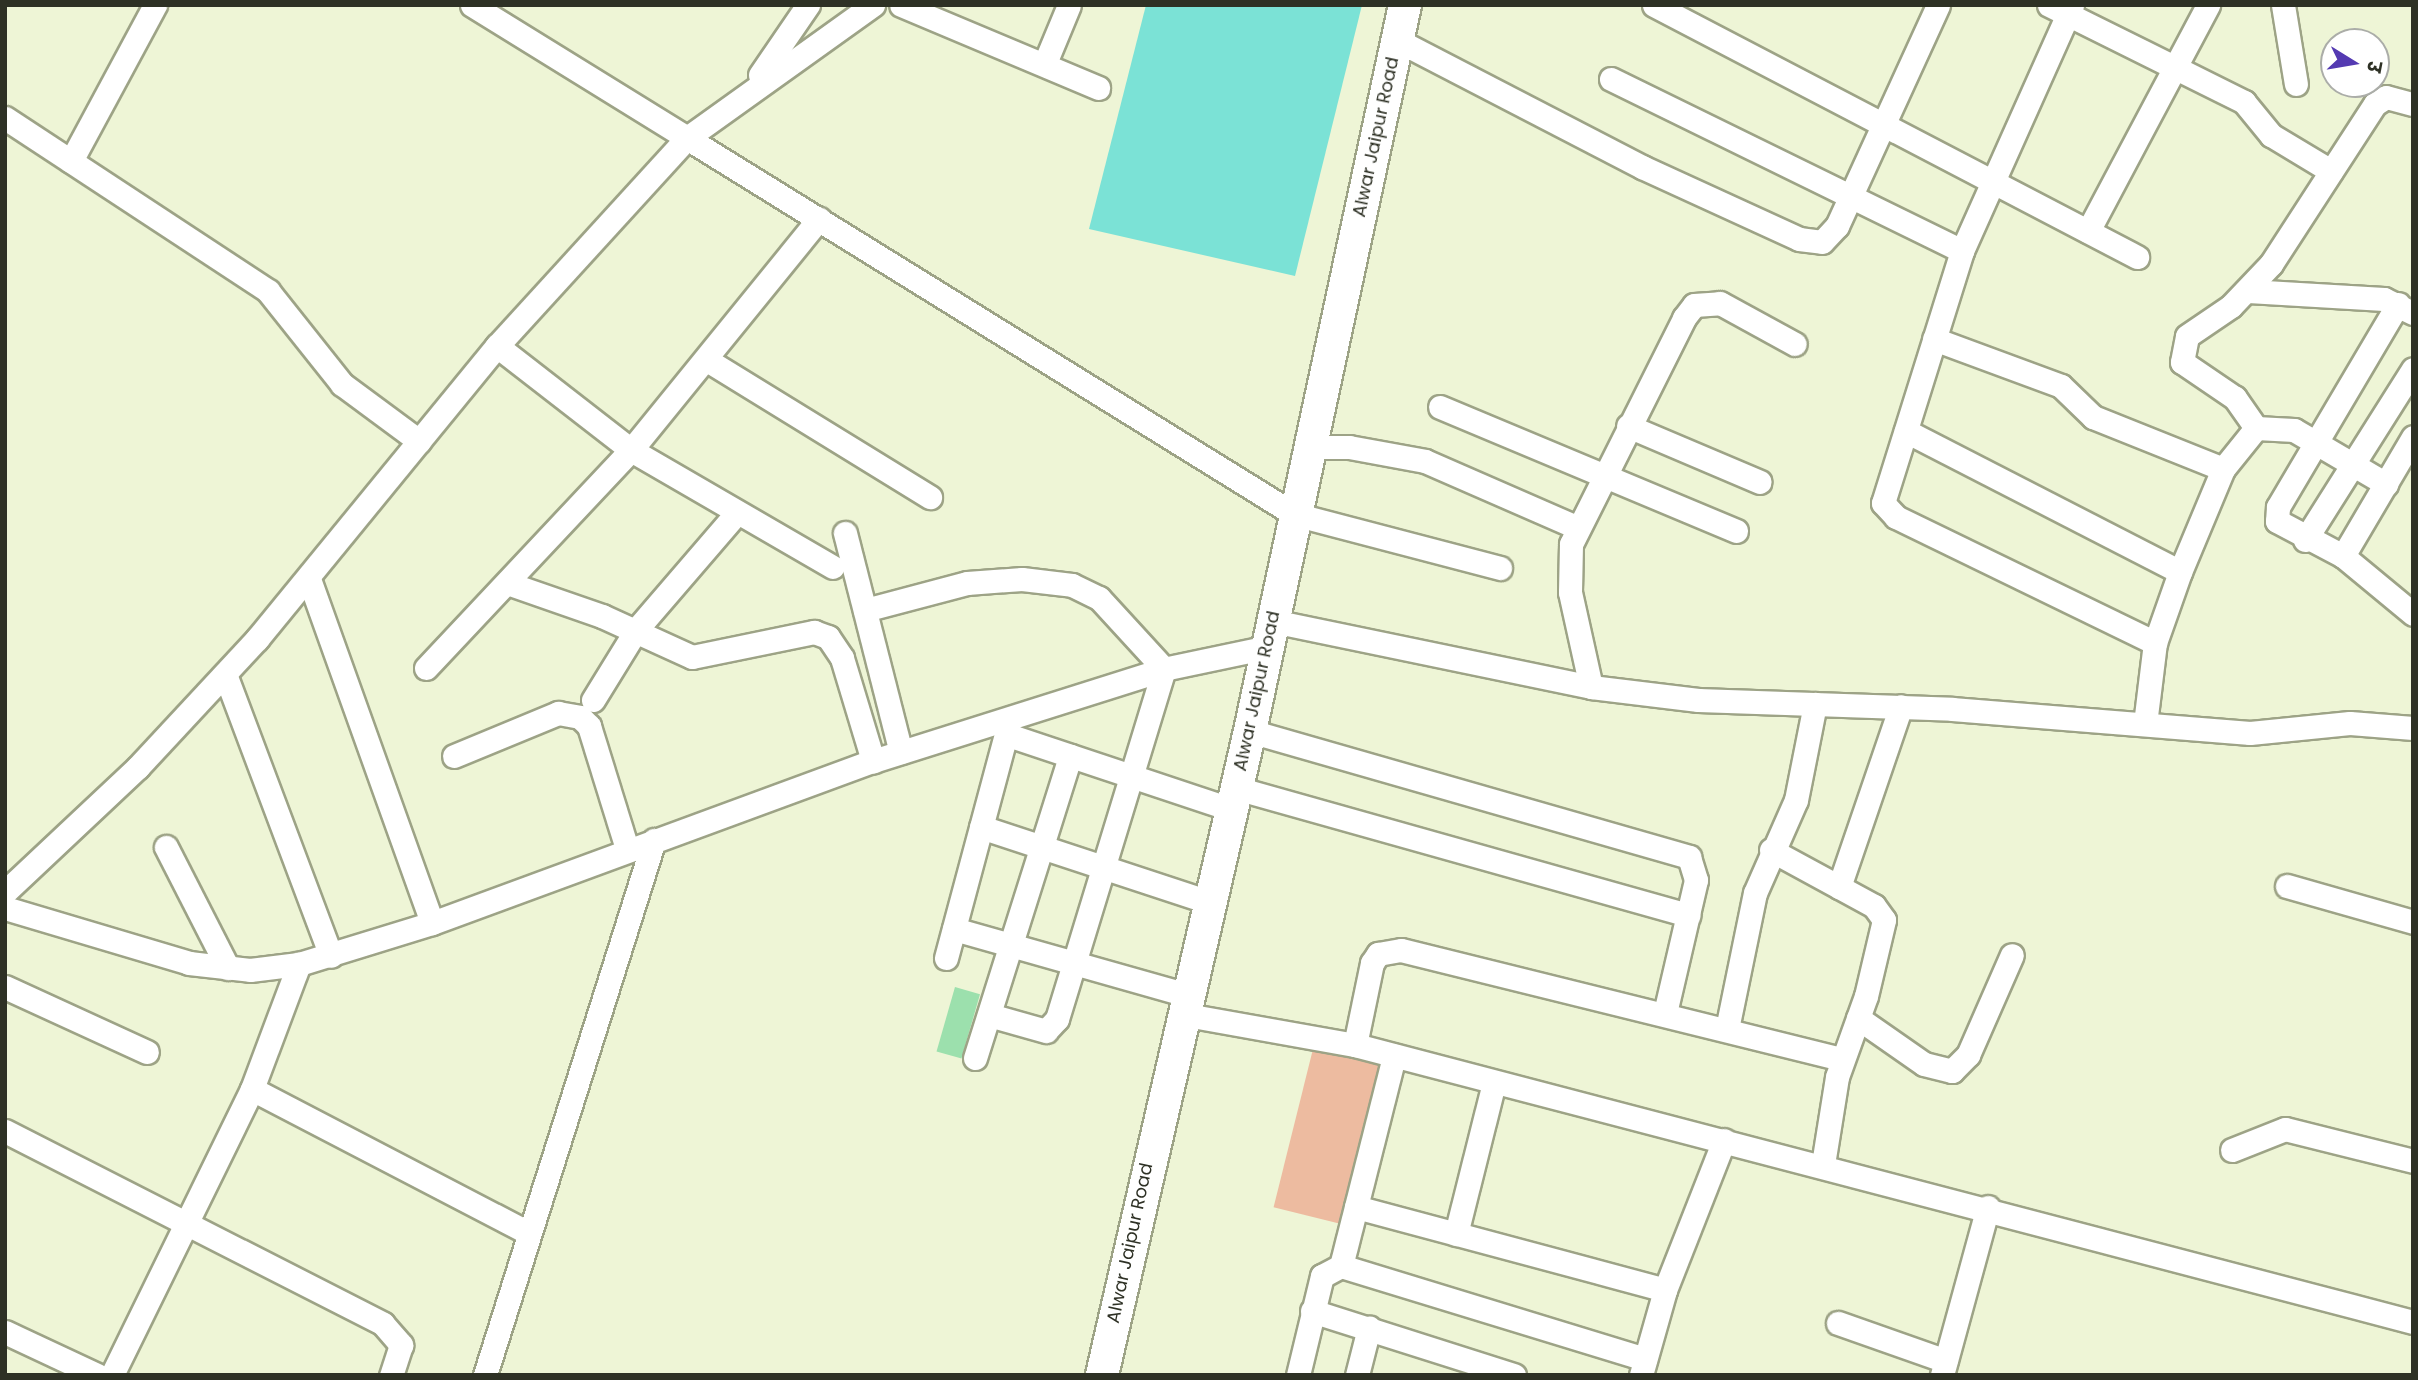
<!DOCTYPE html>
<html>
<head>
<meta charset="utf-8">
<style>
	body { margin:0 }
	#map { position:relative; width:2418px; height:1380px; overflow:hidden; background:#eef5d6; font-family:Poppins,"Noto Sans Devanagari",sans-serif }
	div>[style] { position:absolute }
	.green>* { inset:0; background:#edbba0; transform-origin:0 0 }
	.water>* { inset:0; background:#7be2d6 }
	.building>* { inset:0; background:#9ce0ad; transform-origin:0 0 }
	.roads { filter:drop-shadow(2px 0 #9da386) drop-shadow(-2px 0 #9da386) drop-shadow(0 2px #9da386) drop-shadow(0 -2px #9da386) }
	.street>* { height:23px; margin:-11.5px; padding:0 11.5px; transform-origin:11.5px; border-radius:11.5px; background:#fff }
	.secondary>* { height:32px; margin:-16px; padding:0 16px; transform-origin:16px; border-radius:16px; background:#fff }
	span { translate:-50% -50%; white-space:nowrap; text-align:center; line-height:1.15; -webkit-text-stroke:6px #fff; paint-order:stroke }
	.street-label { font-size:18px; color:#2e3125 }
	.frame { position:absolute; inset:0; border:7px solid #2e3125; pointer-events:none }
	.north { position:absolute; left:2320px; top:28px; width:70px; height:70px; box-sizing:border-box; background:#fff; border:2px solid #abada8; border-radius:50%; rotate:101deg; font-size:19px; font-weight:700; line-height:28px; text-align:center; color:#2e3125 }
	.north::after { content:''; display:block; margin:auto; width:24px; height:32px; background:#543ab2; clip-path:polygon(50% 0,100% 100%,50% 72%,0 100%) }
</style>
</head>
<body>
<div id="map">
	<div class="green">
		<i style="left:1313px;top:1049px;width:80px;height:163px;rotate:14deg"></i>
	</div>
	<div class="water">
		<i style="clip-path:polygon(1146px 5px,1362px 5px,1295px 276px,1089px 229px)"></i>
	</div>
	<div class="building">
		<i style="left:955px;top:987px;width:26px;height:67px;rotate:16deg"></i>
	</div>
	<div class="roads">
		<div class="street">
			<i style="left:472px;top:5px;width:253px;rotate:31.7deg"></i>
			<i style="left:687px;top:138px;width:229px;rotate:-35.6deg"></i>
			<i style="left:901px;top:5px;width:214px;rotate:22.8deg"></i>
			<i style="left:1654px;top:5px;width:545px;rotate:27.55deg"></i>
			<i style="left:2049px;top:5px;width:218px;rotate:26.4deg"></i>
			<i style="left:2244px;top:102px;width:43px;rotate:50.7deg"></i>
			<i style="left:2271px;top:135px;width:70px;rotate:31deg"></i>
			<i style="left:2072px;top:5px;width:269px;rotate:114.1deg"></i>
			<i style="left:1962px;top:251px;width:264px;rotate:107.4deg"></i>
			<i style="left:1883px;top:503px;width:19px;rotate:47deg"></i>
			<i style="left:1896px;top:517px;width:288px;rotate:25.9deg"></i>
			<i style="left:2283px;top:5px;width:80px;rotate:80.7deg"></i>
			<i style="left:1397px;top:40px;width:276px;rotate:27.4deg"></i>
			<i style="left:1642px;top:167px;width:173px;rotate:24.6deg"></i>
			<i style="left:1799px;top:239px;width:23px;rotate:7deg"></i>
			<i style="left:1822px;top:242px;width:22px;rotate:-47deg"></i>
			<i style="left:1837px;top:226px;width:243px;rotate:-65.4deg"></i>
			<i style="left:1045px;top:63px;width:63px;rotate:-67.5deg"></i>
			<i style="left:760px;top:75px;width:85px;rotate:-55.6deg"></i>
			<i style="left:1611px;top:79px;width:391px;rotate:26.1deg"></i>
			<i style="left:5px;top:118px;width:315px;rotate:33.3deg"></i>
			<i style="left:268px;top:291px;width:119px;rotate:51.5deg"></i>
			<i style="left:342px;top:384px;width:96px;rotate:36.5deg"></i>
			<i style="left:71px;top:161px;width:177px;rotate:-61.7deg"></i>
			<i style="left:2088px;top:231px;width:256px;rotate:-62deg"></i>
			<i style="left:2248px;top:291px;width:136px;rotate:3.4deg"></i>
			<i style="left:2384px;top:299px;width:32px;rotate:26deg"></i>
			<i style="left:2398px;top:304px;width:236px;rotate:120.6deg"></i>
			<i style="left:2278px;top:507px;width:14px;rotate:94deg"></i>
			<i style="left:2277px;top:521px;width:75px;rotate:27.9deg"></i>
			<i style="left:2343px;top:556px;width:138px;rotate:-59.5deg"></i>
			<i style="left:1934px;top:339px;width:135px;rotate:20.3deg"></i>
			<i style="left:2061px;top:386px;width:45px;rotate:44.1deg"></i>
			<i style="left:2093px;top:417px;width:140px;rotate:21.8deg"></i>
			<i style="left:497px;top:346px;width:170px;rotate:37.8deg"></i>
			<i style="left:631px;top:450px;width:233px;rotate:30.1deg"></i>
			<i style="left:707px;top:360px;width:262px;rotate:31.6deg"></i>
			<i style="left:1440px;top:407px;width:321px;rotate:22.7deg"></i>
			<i style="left:1628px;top:426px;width:143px;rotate:23deg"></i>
			<i style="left:2256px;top:428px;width:37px;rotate:-125deg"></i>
			<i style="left:2235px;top:398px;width:64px;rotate:-145.8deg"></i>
			<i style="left:2182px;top:362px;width:26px;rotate:-79deg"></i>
			<i style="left:2187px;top:336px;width:53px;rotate:-34.3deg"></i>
			<i style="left:2231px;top:306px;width:58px;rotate:-46.4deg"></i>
			<i style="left:2271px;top:264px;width:191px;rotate:-57deg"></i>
			<i style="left:2375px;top:104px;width:13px;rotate:-32deg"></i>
			<i style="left:2386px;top:97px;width:28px;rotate:15deg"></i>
			<i style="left:1906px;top:431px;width:308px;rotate:27.2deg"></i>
			<i style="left:1309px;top:447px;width:40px"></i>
			<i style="left:1349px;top:447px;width:77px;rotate:10.4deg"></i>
			<i style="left:1425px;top:461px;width:165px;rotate:23.6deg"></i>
			<i style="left:845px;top:533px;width:226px;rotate:75.7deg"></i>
			<i style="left:2305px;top:540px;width:202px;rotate:-57.7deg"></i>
			<i style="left:2343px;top:556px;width:91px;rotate:39.6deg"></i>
			<i style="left:309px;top:579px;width:365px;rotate:70.3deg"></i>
			<i style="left:507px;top:583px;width:101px;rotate:19.2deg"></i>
			<i style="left:602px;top:616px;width:99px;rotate:24.5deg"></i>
			<i style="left:692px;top:657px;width:125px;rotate:-11.6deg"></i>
			<i style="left:814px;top:632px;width:15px;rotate:20deg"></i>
			<i style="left:828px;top:637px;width:25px;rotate:56deg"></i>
			<i style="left:842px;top:658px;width:108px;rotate:73.2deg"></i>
			<i style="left:865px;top:610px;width:106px;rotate:-14.8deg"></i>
			<i style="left:967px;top:583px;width:55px;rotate:-4.2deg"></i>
			<i style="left:1022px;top:579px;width:50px;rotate:6.8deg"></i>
			<i style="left:1072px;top:585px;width:30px;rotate:26deg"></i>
			<i style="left:1099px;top:598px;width:96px;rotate:47.5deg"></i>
			<i style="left:1164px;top:669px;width:366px;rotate:107deg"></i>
			<i style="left:1057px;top:1019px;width:16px;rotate:133deg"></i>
			<i style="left:1046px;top:1031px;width:59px;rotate:-164.3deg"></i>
			<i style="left:1273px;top:621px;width:325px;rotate:11.7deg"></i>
			<i style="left:1591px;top:687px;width:108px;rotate:6.9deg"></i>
			<i style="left:1698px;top:700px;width:254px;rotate:2deg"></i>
			<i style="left:1952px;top:709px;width:299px;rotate:4.6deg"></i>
			<i style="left:2250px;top:733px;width:100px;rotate:-5.7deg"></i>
			<i style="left:2350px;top:723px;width:63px;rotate:4.5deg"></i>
			<i style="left:426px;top:668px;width:299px;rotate:-46.8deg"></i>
			<i style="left:631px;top:450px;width:298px;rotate:-50.9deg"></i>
			<i style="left:225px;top:674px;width:301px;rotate:69.4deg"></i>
			<i style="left:1591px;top:687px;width:97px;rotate:-102.5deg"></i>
			<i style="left:1570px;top:592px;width:48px;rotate:-88.8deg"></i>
			<i style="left:1571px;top:544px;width:253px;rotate:-63.4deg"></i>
			<i style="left:1684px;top:318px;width:16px;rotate:-52deg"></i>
			<i style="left:1694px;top:305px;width:26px;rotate:-4deg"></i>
			<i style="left:1720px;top:303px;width:85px;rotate:28.7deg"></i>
			<i style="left:593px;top:700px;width:82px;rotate:-58.4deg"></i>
			<i style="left:636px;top:630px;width:152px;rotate:-49.3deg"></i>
			<i style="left:2145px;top:724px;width:82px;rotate:-83deg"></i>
			<i style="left:2155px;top:643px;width:75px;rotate:-70.6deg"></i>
			<i style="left:2180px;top:572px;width:112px;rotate:-67.3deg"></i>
			<i style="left:2223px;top:469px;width:53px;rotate:-51.2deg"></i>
			<i style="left:2256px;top:428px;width:38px;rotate:3deg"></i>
			<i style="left:2294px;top:430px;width:107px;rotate:30.4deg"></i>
			<i style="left:1250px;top:731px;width:457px;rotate:16deg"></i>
			<i style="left:1689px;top:857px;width:24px;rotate:73deg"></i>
			<i style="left:1696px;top:880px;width:137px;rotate:103.1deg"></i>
			<i style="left:1008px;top:735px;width:235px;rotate:18.4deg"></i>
			<i style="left:454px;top:756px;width:113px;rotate:-22.5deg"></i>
			<i style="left:558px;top:713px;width:22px;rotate:10deg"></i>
			<i style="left:580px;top:717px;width:13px;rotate:45deg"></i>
			<i style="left:589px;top:726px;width:129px;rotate:72.8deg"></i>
			<i style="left:1236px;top:788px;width:470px;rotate:15.7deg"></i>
			<i style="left:981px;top:827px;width:240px;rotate:18.2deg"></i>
			<i style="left:166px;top:847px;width:136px;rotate:62.9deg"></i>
			<i style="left:1771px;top:850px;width:117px;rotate:28.5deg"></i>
			<i style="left:1874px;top:906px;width:17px;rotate:54deg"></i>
			<i style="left:1884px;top:920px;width:78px;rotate:103.3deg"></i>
			<i style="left:1866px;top:996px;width:86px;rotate:109.7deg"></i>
			<i style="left:1837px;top:1077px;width:88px;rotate:99.1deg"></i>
			<i style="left:2287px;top:886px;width:131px;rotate:15.9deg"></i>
			<i style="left:1839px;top:887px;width:191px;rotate:-71.1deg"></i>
			<i style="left:5px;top:892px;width:183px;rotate:-43.2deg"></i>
			<i style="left:138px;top:767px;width:175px;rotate:-47.1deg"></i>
			<i style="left:257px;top:639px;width:379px;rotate:-50.7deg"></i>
			<i style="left:497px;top:346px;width:282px;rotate:-47.6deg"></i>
			<i style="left:687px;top:138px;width:714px;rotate:31.78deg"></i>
			<i style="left:1294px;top:514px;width:213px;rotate:14.7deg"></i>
			<i style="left:5px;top:908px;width:192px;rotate:16.6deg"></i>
			<i style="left:189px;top:963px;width:61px;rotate:6.5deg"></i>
			<i style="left:250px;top:970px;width:49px;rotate:-7deg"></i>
			<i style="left:299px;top:964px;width:139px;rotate:-17.1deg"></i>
			<i style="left:432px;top:923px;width:470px;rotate:-20.2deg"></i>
			<i style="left:873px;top:761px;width:305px;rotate:-17.5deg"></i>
			<i style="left:1164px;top:669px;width:106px;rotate:-11.9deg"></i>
			<i style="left:954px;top:929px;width:242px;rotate:15.8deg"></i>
			<i style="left:946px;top:958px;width:247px;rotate:-75deg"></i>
			<i style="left:5px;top:987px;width:156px;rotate:24.6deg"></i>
			<i style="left:1181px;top:1014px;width:177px;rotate:10.1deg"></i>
			<i style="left:1355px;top:1045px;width:1094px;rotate:14.67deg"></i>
			<i style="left:1858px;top:1018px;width:80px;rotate:34.9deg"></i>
			<i style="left:1924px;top:1064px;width:29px;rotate:14deg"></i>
			<i style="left:1952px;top:1071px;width:23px;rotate:-45deg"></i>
			<i style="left:1968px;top:1055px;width:109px;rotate:-66.3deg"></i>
			<i style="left:1727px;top:1029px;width:139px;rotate:-78.4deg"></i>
			<i style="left:1755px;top:893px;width:102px;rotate:-66.2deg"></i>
			<i style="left:1796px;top:800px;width:98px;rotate:-78.8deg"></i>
			<i style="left:1355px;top:1045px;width:84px;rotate:-78.3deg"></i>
			<i style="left:1372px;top:963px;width:11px;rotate:-56deg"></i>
			<i style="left:1378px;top:954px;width:23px;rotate:-10deg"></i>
			<i style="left:1401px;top:950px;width:454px;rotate:13.9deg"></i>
			<i style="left:975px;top:1058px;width:317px;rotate:-72.5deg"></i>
			<i style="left:252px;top:1089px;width:310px;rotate:27.5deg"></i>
			<i style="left:5px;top:1131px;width:424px;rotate:27deg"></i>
			<i style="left:383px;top:1324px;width:28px;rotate:49deg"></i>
			<i style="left:401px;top:1345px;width:32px;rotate:108deg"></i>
			<i style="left:2232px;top:1150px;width:57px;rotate:-21.6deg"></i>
			<i style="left:2285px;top:1129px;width:132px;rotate:14deg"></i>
			<i style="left:1356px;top:1207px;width:320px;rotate:15deg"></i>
			<i style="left:1456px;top:1234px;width:156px;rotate:-75.9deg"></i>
			<i style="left:1341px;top:1266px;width:217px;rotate:-75.8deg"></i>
			<i style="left:1312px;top:1311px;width:212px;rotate:17.6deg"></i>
			<i style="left:1838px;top:1323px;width:114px;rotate:19.4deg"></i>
			<i style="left:5px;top:1332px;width:102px;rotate:25.1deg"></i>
			<i style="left:112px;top:1375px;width:318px;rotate:-63.9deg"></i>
			<i style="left:252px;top:1089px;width:134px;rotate:-69.4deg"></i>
			<i style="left:485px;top:1375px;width:561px;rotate:-72.47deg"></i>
			<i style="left:1298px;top:1375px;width:102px;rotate:-76.4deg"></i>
			<i style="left:1322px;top:1276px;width:21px;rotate:-28deg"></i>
			<i style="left:1341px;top:1266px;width:318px;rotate:17deg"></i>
			<i style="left:1357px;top:1375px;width:49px;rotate:-75.7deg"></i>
			<i style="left:1641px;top:1375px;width:88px;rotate:-74.2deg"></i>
			<i style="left:1665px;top:1290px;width:161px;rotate:-68.5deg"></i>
			<i style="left:1942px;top:1375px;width:174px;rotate:-74.7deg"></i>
		</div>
		<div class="secondary">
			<i style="left:1102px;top:1375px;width:661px;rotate:-77.06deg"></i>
			<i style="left:1250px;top:731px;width:742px;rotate:-77.95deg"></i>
		</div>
	</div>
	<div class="street-label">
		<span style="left:1376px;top:137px;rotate:-78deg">Alwar Jaipur Road</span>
		<span style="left:1257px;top:691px;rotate:-78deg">Alwar Jaipur Road</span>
		<span style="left:1130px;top:1243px;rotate:-78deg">Alwar Jaipur Road</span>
	</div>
	<div class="frame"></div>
	<div class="north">उ</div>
</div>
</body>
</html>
